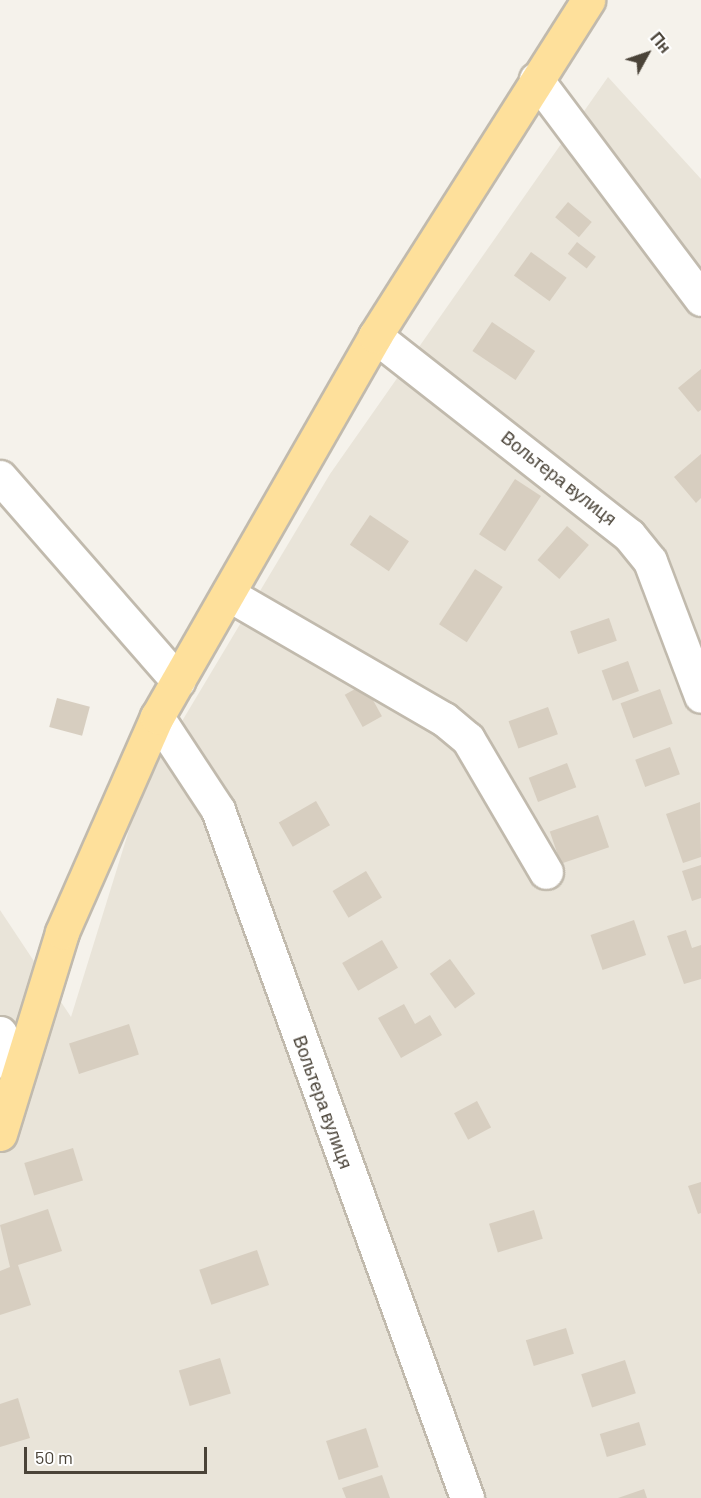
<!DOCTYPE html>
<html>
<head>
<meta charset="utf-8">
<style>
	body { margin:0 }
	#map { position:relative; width:701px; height:1498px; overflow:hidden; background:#f5f2eb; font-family:Barlow,sans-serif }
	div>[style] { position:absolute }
	.residential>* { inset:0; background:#e9e4d9 }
	.building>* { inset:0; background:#d7cec0; transform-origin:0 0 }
	.roads { filter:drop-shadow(2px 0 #c1baad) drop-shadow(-2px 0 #c1baad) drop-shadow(0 2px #c1baad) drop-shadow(0 -2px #c1baad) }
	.minor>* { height:33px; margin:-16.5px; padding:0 16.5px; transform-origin:16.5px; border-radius:16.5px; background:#fff }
	.major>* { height:33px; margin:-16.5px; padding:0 16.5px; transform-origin:16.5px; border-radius:16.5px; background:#fee09b }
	span { translate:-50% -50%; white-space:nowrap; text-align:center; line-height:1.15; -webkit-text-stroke:5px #fff; paint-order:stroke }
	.street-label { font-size:18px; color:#4a4338 }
	.north { position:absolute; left:617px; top:24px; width:60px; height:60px; -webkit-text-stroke:4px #fff; paint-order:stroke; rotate:50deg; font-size:16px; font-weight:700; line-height:24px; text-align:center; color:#4a4338 }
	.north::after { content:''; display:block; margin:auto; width:21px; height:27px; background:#4a4338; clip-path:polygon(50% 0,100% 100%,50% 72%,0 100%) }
	.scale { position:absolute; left:24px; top:1447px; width:183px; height:27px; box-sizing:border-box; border:3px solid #4a4338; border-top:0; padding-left:8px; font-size:18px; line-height:21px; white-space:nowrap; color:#4a4338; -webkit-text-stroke:4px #fff; paint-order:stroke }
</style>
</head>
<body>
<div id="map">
	<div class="residential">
		<i style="clip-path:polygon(608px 77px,701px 179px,701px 1498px,0 1498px,0 910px,71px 1017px,142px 788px,330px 474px)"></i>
	</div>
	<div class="building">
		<i style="left:568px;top:202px;width:31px;height:20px;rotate:40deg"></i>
		<i style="left:577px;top:242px;width:24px;height:15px;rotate:38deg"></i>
		<i style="left:531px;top:252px;width:44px;height:29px;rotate:36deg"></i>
		<i style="left:492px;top:322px;width:52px;height:35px;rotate:34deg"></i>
		<i style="clip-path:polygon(701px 369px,701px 410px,698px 412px,678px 388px)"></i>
		<i style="clip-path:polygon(701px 454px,701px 498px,696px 503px,674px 477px)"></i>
		<i style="left:515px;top:479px;width:31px;height:66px;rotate:33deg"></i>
		<i style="left:370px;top:515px;width:47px;height:36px;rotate:34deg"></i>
		<i style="left:567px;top:526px;width:29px;height:45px;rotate:41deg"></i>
		<i style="left:475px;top:569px;width:33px;height:66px;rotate:33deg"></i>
		<i style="left:609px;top:618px;width:24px;height:41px;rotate:71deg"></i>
		<i style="left:628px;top:661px;width:32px;height:28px;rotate:70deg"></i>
		<i style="left:364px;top:684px;width:37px;height:22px;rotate:61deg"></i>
		<i style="left:660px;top:689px;width:37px;height:42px;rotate:70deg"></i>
		<i style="left:57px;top:698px;width:34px;height:30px;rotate:15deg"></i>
		<i style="left:548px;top:707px;width:29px;height:42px;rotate:70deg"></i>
		<i style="left:670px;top:747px;width:29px;height:37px;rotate:70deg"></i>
		<i style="left:567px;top:763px;width:26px;height:41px;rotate:69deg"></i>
		<i style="left:316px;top:801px;width:28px;height:43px;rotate:60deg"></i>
		<i style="clip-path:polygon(700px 802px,701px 857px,683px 863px,666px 814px)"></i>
		<i style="left:598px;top:815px;width:34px;height:51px;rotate:71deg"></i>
		<i style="clip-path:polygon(701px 865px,701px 898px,692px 901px,682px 871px)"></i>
		<i style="left:366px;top:871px;width:31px;height:39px;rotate:59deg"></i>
		<i style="left:634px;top:920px;width:37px;height:46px;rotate:71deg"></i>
		<i style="clip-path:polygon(686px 930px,692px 948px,701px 945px,701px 979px,684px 984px,667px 936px)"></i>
		<i style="left:382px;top:940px;width:32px;height:46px;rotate:60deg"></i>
		<i style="left:450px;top:959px;width:43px;height:25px;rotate:54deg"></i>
		<i style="clip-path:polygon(404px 1004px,415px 1024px,430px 1015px,442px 1035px,401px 1058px,378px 1018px)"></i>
		<i style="left:129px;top:1024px;width:32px;height:63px;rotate:72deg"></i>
		<i style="left:477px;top:1101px;width:30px;height:26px;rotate:62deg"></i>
		<i style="left:73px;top:1148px;width:34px;height:51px;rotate:73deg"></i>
		<i style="clip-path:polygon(701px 1182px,701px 1213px,698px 1214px,688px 1186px)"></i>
		<i style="clip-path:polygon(48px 1209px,62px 1251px,18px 1265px,31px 1305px,0 1315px,0 1271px,10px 1267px,0 1225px)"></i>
		<i style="left:534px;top:1210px;width:30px;height:47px;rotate:73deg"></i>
		<i style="left:257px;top:1250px;width:37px;height:61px;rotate:71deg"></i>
		<i style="left:566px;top:1328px;width:27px;height:42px;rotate:73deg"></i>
		<i style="left:220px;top:1358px;width:37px;height:43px;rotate:73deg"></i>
		<i style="left:625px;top:1360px;width:35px;height:46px;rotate:72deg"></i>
		<i style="clip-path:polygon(18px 1398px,30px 1438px,0 1447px,0 1404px)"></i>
		<i style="left:639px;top:1422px;width:24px;height:41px;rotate:73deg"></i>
		<i style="left:366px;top:1428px;width:41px;height:42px;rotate:72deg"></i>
		<i style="clip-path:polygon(382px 1475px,390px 1498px,346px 1498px,342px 1488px)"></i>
		<i style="clip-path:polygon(644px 1489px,647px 1498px,618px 1498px)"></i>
	</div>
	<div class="roads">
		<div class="minor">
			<i style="left:536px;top:79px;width:275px;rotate:53.1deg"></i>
			<i style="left:375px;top:336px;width:323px;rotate:38.1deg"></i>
			<i style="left:629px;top:535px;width:33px;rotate:51deg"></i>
			<i style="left:650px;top:561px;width:144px;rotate:69.3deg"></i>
			<i style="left:0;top:477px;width:271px;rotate:48.9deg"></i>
			<i style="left:228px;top:594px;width:250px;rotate:30.1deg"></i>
			<i style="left:444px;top:719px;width:31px;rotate:40deg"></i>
			<i style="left:468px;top:739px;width:154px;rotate:59.6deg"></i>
			<i style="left:157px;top:717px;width:111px;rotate:56.7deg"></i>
			<i style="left:218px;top:810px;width:732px;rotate:70.1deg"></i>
			<i style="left:0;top:1033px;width:45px;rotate:68deg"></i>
		</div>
		<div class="major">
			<i style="left:0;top:1134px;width:211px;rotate:-72.9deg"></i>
			<i style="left:62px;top:932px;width:235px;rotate:-66.2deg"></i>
			<i style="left:157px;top:717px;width:439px;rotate:-60.2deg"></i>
			<i style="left:375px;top:336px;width:398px;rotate:-57.6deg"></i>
		</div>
	</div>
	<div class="street-label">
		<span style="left:559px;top:478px;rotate:38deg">Вольтера вулиця</span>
		<span style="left:323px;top:1102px;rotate:70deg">Вольтера вулиця</span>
	</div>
	<div class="north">Пн</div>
	<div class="scale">50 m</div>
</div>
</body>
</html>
